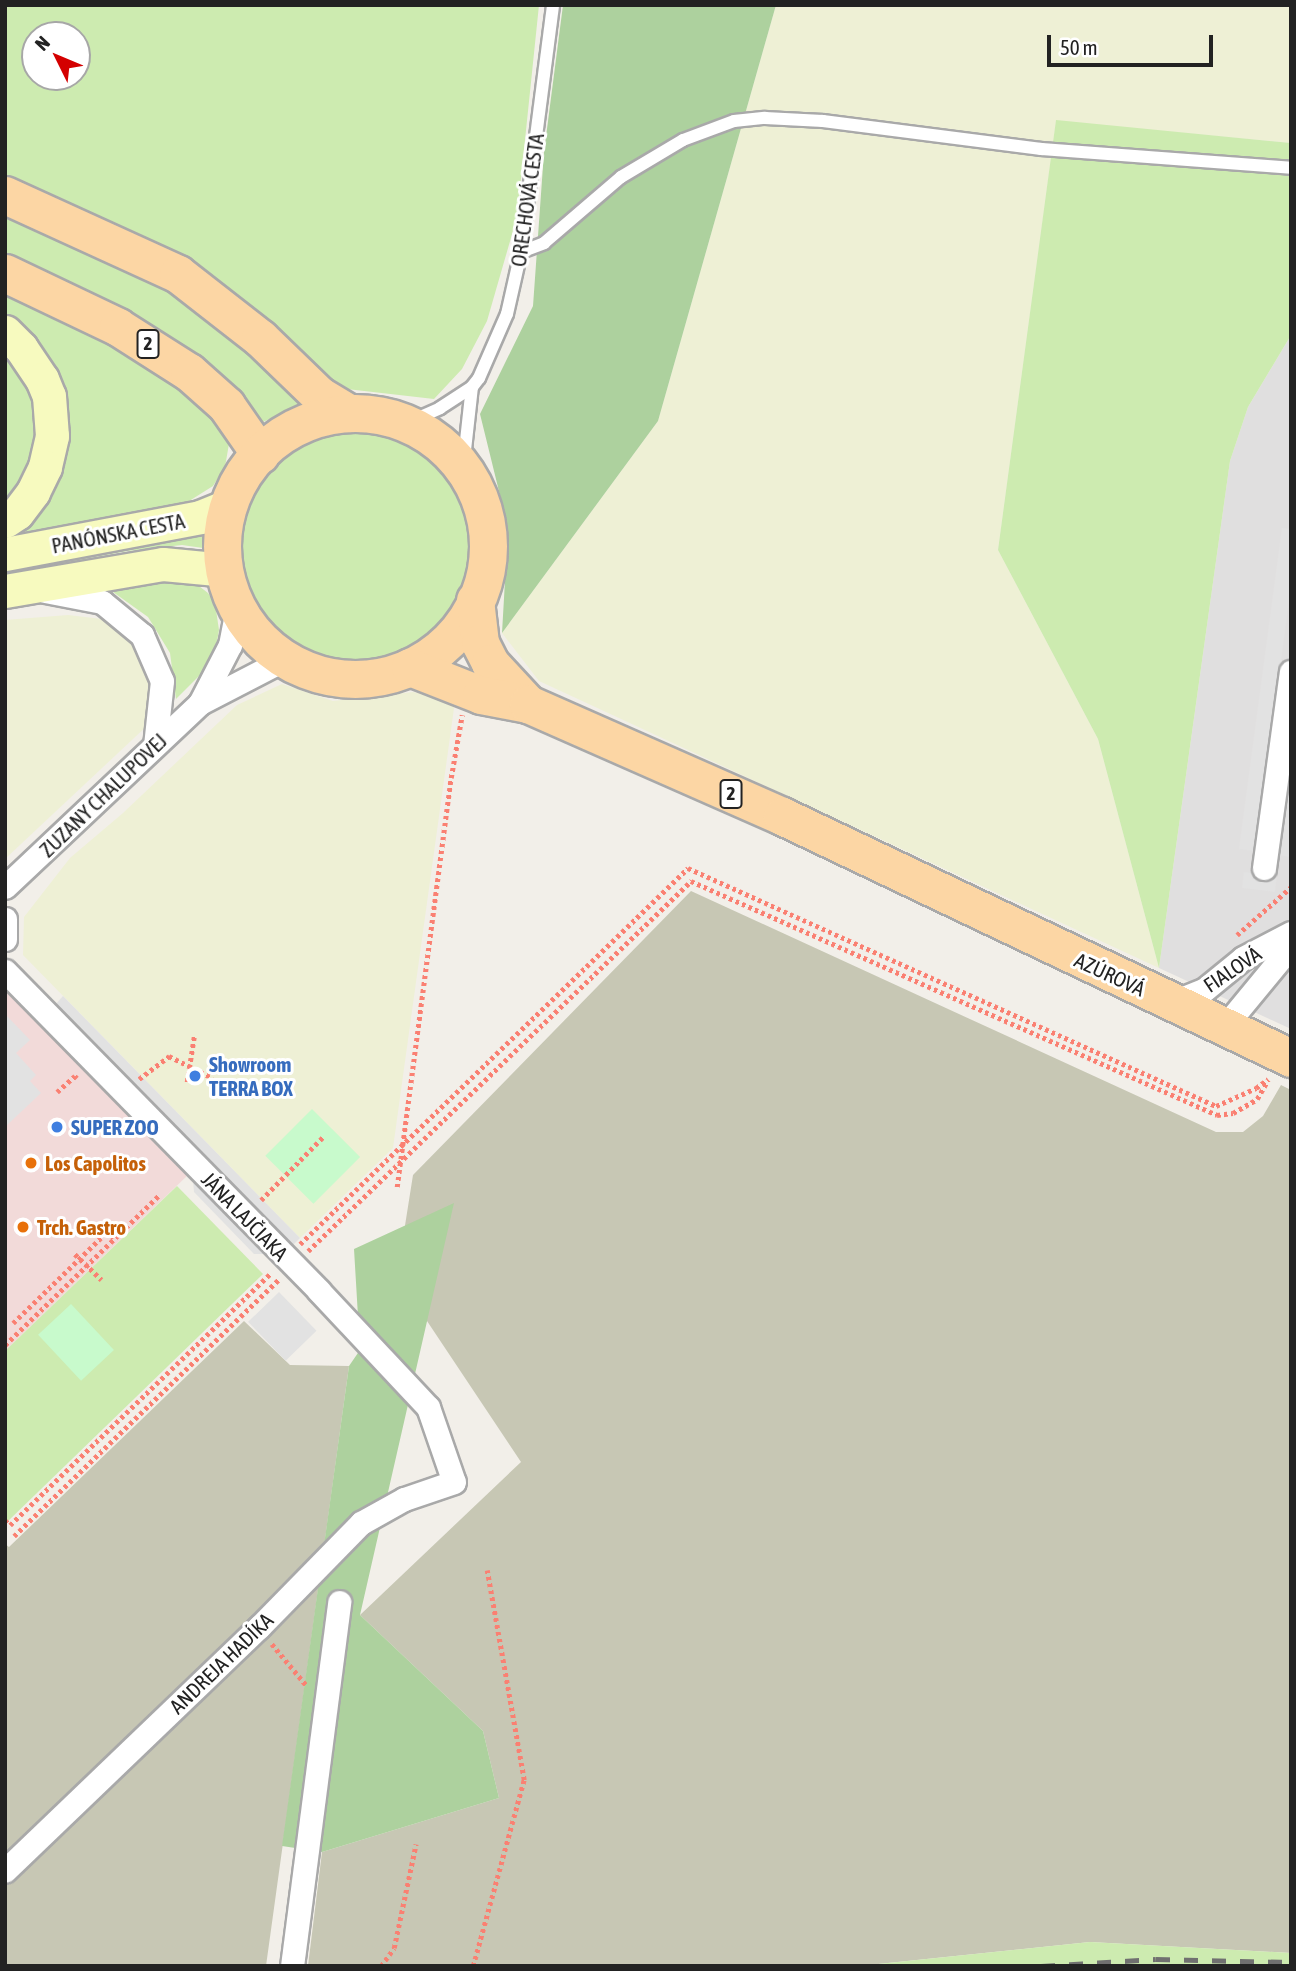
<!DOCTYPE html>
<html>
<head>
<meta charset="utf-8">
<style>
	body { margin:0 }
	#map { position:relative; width:1296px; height:1971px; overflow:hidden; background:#f2efe9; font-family:"Asap Condensed",sans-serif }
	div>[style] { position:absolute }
	.residential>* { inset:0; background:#e0dfdf }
	.commercial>* { inset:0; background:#f2dad9 }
	.construction>* { inset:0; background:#c7c7b4 }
	.farmland>* { inset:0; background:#eef0d5 }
	.grass>* { inset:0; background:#cdebb0 }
	.round { border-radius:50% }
	.forest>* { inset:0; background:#add19e }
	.park>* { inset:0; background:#c8facc; transform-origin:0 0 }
	.parking>* { inset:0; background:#e2e2e2; transform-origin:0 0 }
	.path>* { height:4.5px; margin-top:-2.25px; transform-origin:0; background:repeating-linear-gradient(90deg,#fa8072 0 3.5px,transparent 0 7px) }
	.roads { filter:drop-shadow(2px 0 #a9a9a9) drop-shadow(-2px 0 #a9a9a9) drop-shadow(0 2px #a9a9a9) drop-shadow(0 -2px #a9a9a9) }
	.lane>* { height:12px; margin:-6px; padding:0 6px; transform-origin:6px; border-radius:6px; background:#fff }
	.street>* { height:23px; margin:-11.5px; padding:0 11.5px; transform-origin:11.5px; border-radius:11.5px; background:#fff }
	.secondary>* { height:33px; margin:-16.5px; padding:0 16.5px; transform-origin:16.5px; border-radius:16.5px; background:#f7fabf }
	.primary>* { height:37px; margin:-18.5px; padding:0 18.5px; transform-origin:18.5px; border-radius:18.5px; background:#fcd6a4 }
	.primary>.ring { margin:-18.5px; padding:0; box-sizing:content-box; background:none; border:37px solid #fcd6a4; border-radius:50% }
	.rail>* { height:5px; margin-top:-2.5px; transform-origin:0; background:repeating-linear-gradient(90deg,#707070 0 14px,transparent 0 28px) }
	.dots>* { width:19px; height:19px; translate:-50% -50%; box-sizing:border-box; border:4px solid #fff; border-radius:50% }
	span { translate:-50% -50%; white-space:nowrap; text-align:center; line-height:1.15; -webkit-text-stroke:6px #fff; paint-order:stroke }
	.shield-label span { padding:2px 5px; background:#fff; border:2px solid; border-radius:5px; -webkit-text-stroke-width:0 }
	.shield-label { font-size:19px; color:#222; font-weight:700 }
	.street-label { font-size:21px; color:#222 }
	.shop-label { font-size:21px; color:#366cbe; font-weight:700 }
	.left { translate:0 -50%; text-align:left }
	.food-label { font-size:21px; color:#c56008; font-weight:700 }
	.frame { position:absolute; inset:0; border:7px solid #222; pointer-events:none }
	.north { position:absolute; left:21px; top:21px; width:70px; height:70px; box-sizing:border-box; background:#fff; border:2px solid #a7a7a7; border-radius:50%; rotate:313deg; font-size:19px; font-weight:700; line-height:28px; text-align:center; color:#222 }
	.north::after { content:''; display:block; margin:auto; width:24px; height:32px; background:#d40000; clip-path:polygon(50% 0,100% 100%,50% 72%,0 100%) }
	.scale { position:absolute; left:1047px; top:35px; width:166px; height:32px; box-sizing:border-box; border:4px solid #222; border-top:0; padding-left:9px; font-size:21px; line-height:24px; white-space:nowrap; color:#222; -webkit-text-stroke:5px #fff; paint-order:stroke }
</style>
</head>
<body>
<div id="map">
	<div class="residential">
		<i style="clip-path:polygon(1291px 335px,1291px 1029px,1159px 968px,1230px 461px,1248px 407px)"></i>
	</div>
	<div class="commercial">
		<i style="clip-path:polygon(5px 990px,188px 1175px,5px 1351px)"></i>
	</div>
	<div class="construction">
		<i style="clip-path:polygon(691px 891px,1216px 1132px,1243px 1132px,1263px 1116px,1281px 1085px,1291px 1090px,1291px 1953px,1090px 1942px,859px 1966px,308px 1966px,322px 1852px,499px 1798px,483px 1731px,360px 1615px,521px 1462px,397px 1276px,413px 1175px)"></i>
		<i style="clip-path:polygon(244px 1321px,290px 1365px,349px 1366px,266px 1966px,5px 1966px,5px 1544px,9px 1547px)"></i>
	</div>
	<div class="farmland">
		<i style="clip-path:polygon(776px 5px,1291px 5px,1291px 143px,1056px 121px,998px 550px,1098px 739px,1159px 968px,539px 681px,502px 633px,658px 421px)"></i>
		<i style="clip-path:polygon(68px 615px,111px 620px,134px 641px,152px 682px,149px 724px,5px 859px,5px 620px)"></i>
		<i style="clip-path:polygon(282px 684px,333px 701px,413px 692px,455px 701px,393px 1148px,300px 1238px,23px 955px,24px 917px,70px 858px,123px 813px,237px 705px)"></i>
	</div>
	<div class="grass">
		<i style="clip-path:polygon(evenodd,5px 5px,539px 5px,517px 217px,487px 321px,462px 369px,434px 399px,338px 388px,189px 259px,5px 178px,5px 5px,35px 35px,77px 35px,77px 77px,35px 77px,35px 35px)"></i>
		<i style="clip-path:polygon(1056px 120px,1291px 143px,1291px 335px,1248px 407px,1230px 461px,1159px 968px,1098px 739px,998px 550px)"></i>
		<i style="clip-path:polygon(5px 208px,201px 306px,305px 402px,261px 423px,215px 370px,157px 328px,5px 256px)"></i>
		<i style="clip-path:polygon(5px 286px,185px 383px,230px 438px,225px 467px,213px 486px,186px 503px,5px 540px,56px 468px,5px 317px)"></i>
		<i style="clip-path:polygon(5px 349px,36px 389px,36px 462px,5px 508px)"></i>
		<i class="round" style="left:238px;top:430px;width:234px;height:234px"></i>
		<i style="clip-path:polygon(203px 533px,203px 548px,182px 545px,128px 551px,5px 574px,5px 566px)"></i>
		<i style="clip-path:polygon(178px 578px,195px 583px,208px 593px,215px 603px,219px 630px,215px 652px,203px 672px,176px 699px,170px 653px,148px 617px,106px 587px)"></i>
		<i style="clip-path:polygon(177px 1186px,263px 1274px,5px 1524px,5px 1351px)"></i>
		<i style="clip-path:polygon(1090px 1942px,1291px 1953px,1291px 1966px,859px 1966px)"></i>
	</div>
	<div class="forest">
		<i style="clip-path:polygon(563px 5px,776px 5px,658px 421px,502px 633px,508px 528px,480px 414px,533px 306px,544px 152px)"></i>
		<i style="clip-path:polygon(454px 1203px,360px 1615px,483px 1731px,499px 1798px,322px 1852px,282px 1846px,349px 1366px,360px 1350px,354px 1249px)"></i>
	</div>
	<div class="park">
		<i style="left:312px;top:1109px;width:68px;height:66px;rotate:45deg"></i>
		<i style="left:71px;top:1304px;width:63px;height:45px;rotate:47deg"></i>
	</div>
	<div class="parking">
		<i style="clip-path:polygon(1282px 528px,1291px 529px,1291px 586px,1255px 851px,1239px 849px)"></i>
		<i style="clip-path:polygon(1291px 758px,1291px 857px,1278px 855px)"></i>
		<i style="left:1244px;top:872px;width:33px;height:16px;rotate:7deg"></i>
		<i style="clip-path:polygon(63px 996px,300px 1238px,290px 1248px,55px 1005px)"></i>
		<i style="clip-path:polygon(5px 1014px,30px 1040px,16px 1053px,36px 1075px,30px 1081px,41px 1093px,5px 1127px)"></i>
		<i style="clip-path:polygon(193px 1180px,264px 1254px,254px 1254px,194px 1192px)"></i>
		<i style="left:279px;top:1292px;width:54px;height:43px;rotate:46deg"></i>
	</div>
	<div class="path">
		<i style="left:1237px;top:935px;width:72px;rotate:-41.6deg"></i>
		<i style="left:139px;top:1079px;width:38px;rotate:-37deg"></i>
		<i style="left:169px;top:1056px;width:49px;rotate:26.6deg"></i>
		<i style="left:187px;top:1082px;width:46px;rotate:-81.2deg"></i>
		<i style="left:57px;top:1092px;width:24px;rotate:-42deg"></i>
		<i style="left:75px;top:1076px;width:3px;rotate:45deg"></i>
		<i style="left:397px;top:1187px;width:413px;rotate:-82.5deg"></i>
		<i style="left:451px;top:778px;width:64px;rotate:-80.1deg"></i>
		<i style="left:261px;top:1200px;width:90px;rotate:-45.5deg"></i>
		<i style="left:300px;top:1244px;width:540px;rotate:-44.1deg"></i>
		<i style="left:688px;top:868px;width:579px;rotate:24.26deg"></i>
		<i style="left:1216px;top:1106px;width:44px;rotate:-24.2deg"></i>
		<i style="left:1256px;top:1088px;width:15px;rotate:-37deg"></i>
		<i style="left:308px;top:1251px;width:533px;rotate:-44.01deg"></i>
		<i style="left:691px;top:881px;width:576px;rotate:23.98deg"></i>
		<i style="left:1217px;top:1115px;width:16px;rotate:-7deg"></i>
		<i style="left:1233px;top:1113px;width:28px;rotate:-30deg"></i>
		<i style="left:1257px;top:1099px;width:22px;rotate:-60deg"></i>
		<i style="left:75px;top:1254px;width:37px;rotate:44deg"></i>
		<i style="left:13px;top:1323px;width:132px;rotate:-44.1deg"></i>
		<i style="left:108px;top:1231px;width:9px;rotate:49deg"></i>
		<i style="left:5px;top:1345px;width:214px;rotate:-44.2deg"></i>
		<i style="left:5px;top:1520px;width:7px;rotate:45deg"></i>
		<i style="left:10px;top:1525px;width:363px;rotate:-44deg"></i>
		<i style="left:14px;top:1536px;width:369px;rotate:-44.1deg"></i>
		<i style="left:272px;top:1644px;width:55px;rotate:50.2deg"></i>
		<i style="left:381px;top:1966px;width:22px;rotate:-54deg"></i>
		<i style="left:394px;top:1948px;width:106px;rotate:-78.1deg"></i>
		<i style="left:473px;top:1966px;width:193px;rotate:-74.7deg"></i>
		<i style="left:524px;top:1780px;width:213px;rotate:-100deg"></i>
	</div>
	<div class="roads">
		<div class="lane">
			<i style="left:521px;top:252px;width:25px;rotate:-21deg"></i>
			<i style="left:544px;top:243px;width:101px;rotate:-40.6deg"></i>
			<i style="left:621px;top:177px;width:72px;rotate:-30.8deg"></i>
			<i style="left:683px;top:140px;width:54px;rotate:-20.4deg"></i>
			<i style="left:734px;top:121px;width:31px;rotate:-6deg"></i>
			<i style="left:765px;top:118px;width:58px;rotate:3deg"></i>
			<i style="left:823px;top:121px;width:220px;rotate:7.3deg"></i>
			<i style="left:1041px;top:149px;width:251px;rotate:4.3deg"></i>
			<i style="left:407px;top:423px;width:36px;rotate:-24deg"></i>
			<i style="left:440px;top:408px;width:38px;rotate:-33deg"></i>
			<i style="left:472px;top:387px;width:11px;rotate:-52deg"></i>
			<i style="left:479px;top:378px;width:70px;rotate:-66.4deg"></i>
			<i style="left:507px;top:314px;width:64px;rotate:-77.3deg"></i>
			<i style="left:521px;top:252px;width:249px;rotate:-82.6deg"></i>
			<i style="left:463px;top:468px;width:81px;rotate:-83.7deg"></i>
		</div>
		<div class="street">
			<i style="left:45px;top:591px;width:58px;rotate:10.9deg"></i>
			<i style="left:102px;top:602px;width:52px;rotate:39.5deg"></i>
			<i style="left:142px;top:635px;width:50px;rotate:66.5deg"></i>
			<i style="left:162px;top:681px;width:64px;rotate:96.2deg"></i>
			<i style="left:200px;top:703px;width:65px;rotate:-62.7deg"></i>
			<i style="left:230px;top:645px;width:37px;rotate:-79deg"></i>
			<i style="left:1264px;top:868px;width:198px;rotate:-82.2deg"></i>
			<i style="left:5px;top:887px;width:268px;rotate:-43.3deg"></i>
			<i style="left:200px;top:703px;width:93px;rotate:-27.4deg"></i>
			<i style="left:5px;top:919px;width:20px;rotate:90deg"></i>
			<i style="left:5px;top:971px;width:448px;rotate:45.5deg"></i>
			<i style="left:319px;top:1291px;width:159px;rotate:46.8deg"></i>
			<i style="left:428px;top:1407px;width:79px;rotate:70.9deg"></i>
			<i style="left:454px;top:1482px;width:53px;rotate:161.2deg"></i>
			<i style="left:404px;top:1499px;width:49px;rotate:150.8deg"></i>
			<i style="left:361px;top:1523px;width:146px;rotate:134.4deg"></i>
			<i style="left:259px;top:1627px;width:352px;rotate:136.2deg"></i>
			<i style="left:1171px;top:1003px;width:35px;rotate:-22deg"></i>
			<i style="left:1204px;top:990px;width:50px;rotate:-39.4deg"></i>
			<i style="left:1243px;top:958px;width:54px;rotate:-27.5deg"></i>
			<i style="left:1225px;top:1026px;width:104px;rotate:-50.5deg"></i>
			<i style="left:292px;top:1966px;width:367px;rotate:-82.6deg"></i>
		</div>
		<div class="secondary">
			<i style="left:5px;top:332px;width:23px;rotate:45deg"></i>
			<i style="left:21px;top:348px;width:37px;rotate:56deg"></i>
			<i style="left:42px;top:379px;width:18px;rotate:68deg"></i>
			<i style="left:49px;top:396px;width:40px;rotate:85.7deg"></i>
			<i style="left:52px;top:436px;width:32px;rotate:103deg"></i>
			<i style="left:45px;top:467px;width:28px;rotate:116deg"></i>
			<i style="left:33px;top:492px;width:26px;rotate:127deg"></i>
			<i style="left:17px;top:513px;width:14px;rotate:146deg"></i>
			<i style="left:5px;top:554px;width:198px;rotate:-10.7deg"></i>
			<i style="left:200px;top:517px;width:31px;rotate:-22deg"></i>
			<i style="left:5px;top:591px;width:160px;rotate:-9.7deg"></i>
			<i style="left:163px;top:564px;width:62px;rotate:5.5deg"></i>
		</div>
		<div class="primary">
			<i style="left:5px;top:195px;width:190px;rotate:24.5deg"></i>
			<i style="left:178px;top:274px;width:104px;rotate:38deg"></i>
			<i style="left:260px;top:338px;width:82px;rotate:44deg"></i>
			<i style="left:319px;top:395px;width:33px;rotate:31deg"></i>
			<i style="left:5px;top:273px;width:125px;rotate:25.5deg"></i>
			<i style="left:118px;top:327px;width:84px;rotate:32.4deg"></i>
			<i style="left:189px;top:372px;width:50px;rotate:41.7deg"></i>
			<i style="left:226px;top:405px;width:60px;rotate:55.2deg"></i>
			<i class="ring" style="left:222px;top:413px;width:229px;height:229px"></i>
			<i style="left:475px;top:600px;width:43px;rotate:83.4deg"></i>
			<i style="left:480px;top:643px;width:22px;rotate:63deg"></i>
			<i style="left:490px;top:663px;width:56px;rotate:47.2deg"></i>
			<i style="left:410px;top:667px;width:76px;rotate:21.5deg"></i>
			<i style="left:481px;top:695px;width:48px;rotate:10.8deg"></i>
			<i style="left:528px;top:704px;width:278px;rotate:23.8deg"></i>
			<i style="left:782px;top:816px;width:564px;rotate:25.43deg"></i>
		</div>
	</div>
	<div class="rail">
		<i style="left:1041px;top:1966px;width:115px;rotate:-3.5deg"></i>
		<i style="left:1156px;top:1959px;width:135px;rotate:1.3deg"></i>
	</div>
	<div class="dots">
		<i style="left:195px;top:1076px;background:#3f7fe0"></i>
		<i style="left:57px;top:1127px;background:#3f7fe0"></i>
		<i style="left:31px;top:1163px;background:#e8710a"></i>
		<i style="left:23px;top:1227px;background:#e8710a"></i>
	</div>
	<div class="shield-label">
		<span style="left:148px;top:344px">2</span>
		<span style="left:731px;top:794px">2</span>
	</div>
	<div class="street-label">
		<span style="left:527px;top:200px;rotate:-82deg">ORECHOVÁ CESTA</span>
		<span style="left:118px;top:533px;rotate:-11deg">PANÓNSKA CESTA</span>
		<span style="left:103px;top:795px;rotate:-44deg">ZUZANY CHALUPOVEJ</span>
		<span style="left:1232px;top:969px;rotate:-34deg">FIALOVÁ</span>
		<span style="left:1110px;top:974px;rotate:25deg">AZÚROVÁ</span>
		<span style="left:245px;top:1216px;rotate:46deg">JÁNA LAJČIAKA</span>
		<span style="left:221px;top:1663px;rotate:-44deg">ANDREJA HADÍKA</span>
	</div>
	<div class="shop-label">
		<span class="left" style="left:209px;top:1076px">Showroom<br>TERRA BOX</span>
		<span class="left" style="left:71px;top:1127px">SUPER ZOO</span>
	</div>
	<div class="food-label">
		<span class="left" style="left:45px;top:1163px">Los Capolitos</span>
		<span class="left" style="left:37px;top:1227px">Trch. Gastro</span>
	</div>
	<div class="frame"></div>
	<div class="north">N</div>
	<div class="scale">50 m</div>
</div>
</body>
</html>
